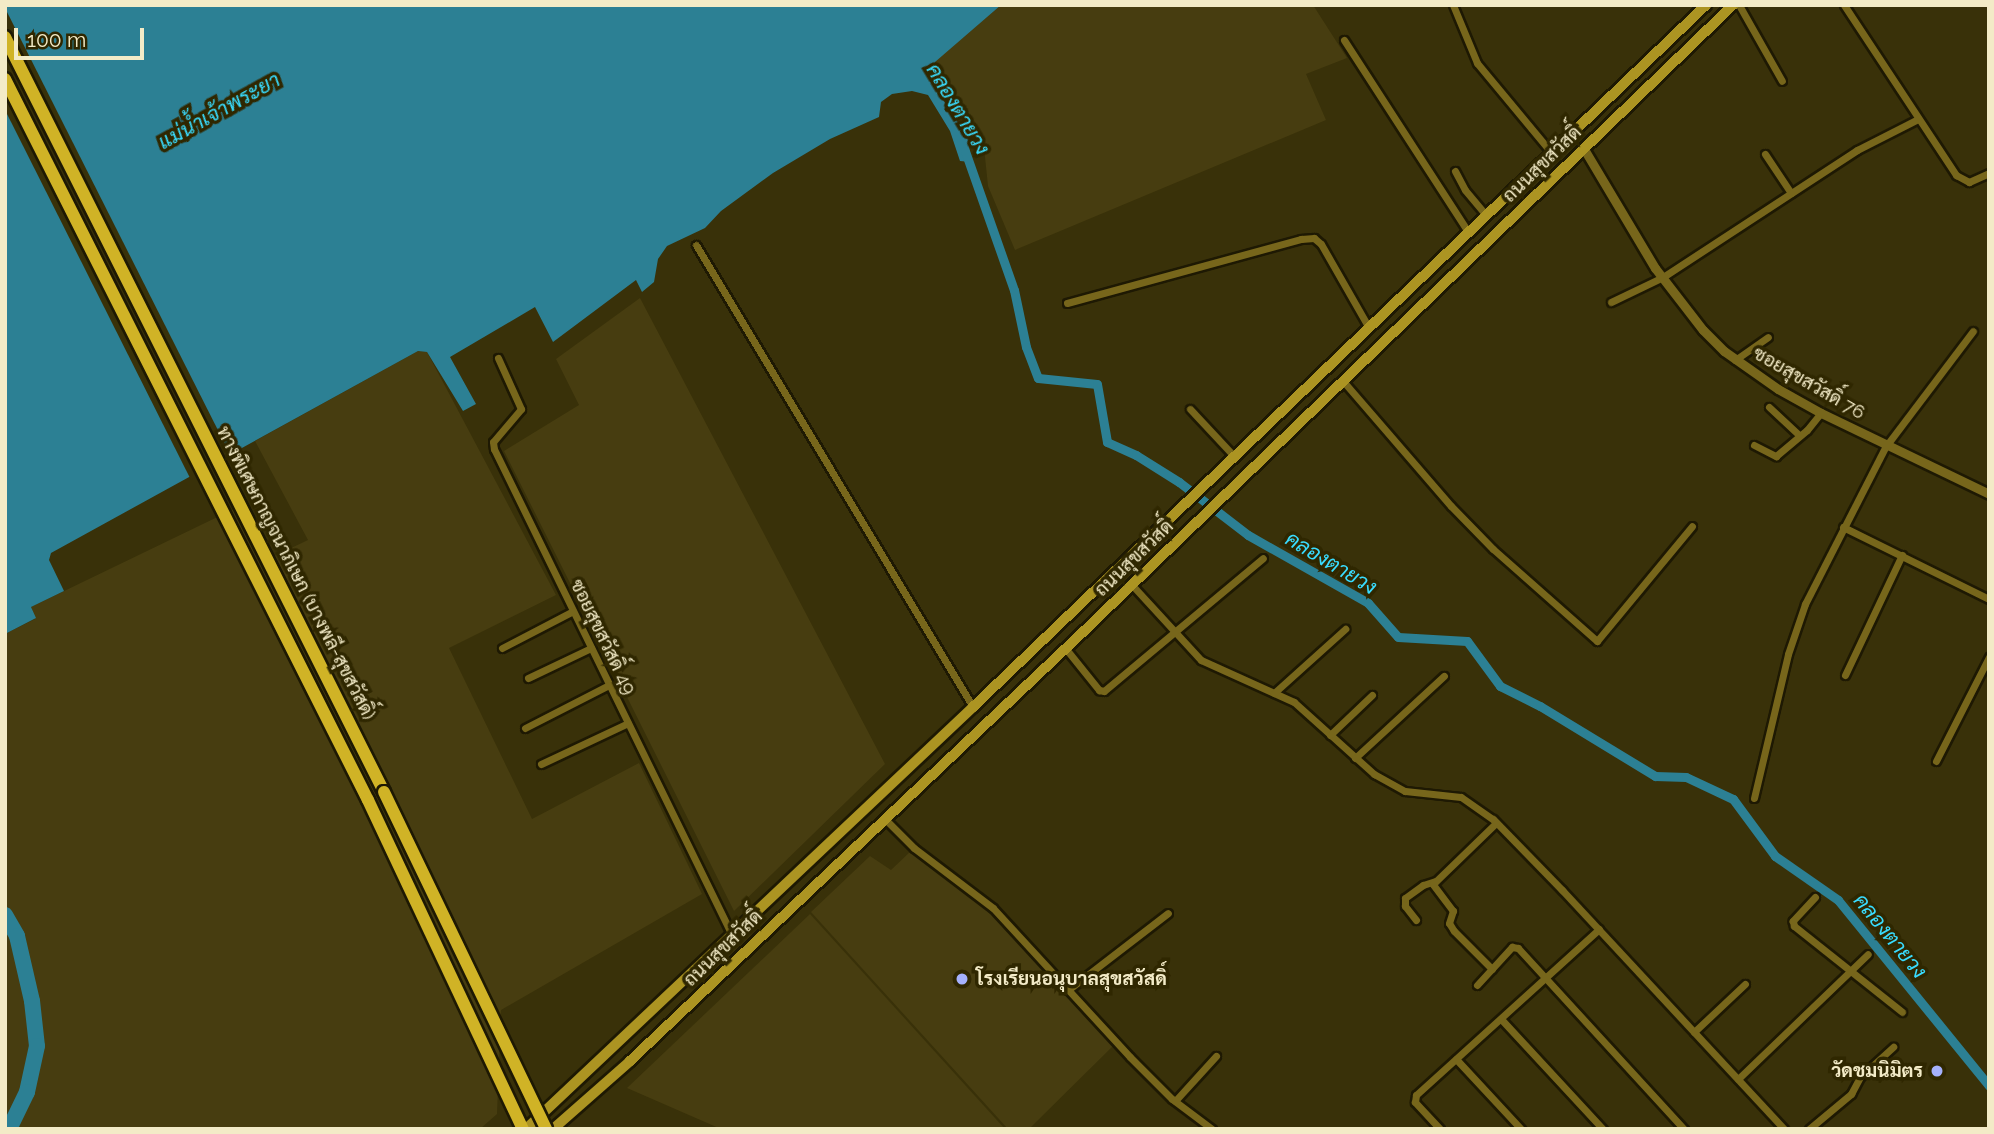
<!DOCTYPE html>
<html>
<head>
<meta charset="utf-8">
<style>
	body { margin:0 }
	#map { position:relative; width:1994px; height:1134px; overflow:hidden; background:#393109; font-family:Raleway,Sarabun,sans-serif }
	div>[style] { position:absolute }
	.built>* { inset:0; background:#473d10 }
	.water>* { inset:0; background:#2c8094 }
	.pier>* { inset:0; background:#393109 }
	.canal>* { height:9px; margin:-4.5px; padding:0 4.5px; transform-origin:4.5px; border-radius:4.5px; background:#2c8094 }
	.river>* { height:16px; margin:-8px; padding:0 8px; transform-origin:8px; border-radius:8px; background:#2c8094 }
	.roads { filter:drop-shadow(2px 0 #1e1903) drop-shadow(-2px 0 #1e1903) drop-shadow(0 2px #1e1903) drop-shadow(0 -2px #1e1903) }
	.minor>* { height:7px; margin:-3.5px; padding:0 3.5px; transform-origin:3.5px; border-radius:3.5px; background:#77661b }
	.tertiary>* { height:9px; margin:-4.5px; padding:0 4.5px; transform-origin:4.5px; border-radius:4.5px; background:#77661b }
	.primary>* { height:10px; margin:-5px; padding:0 5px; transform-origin:5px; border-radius:5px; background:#ac9422 }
	.motorway>* { height:12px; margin:-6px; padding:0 6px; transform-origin:6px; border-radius:6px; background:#d0b326 }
	.bridges { filter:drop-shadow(2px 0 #1e1903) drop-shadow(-2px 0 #1e1903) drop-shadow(0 2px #1e1903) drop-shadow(0 -2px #1e1903) }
	.motorway-bridge>* { height:12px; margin:-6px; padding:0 6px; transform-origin:6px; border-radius:6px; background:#d0b326 }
	.dots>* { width:19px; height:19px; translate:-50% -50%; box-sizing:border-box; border:4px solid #2f2700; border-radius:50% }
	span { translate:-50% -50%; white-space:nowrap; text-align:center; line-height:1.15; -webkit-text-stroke:7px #2f2700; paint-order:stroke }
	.street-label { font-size:19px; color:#f3ebc7 }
	.poi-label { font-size:19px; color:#f3ebc7; font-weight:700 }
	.left { translate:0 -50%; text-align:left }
	.right { translate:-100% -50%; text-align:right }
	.water-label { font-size:21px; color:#39dcfe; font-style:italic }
	.frame { position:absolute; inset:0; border:7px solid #f3ebc7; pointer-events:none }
	.scale { position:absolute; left:14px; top:28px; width:130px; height:32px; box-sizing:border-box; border:4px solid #f3ebc7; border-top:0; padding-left:9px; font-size:21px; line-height:24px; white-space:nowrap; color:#f3ebc7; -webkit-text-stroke:5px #2f2700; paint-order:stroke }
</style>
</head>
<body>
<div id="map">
	<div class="built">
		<i style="clip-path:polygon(1001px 5px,1313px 5px,1347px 58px,1306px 74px,1326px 120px,1015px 250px,988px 186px,984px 147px,933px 75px,934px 62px)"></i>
		<i style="clip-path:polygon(640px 298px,885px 764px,734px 911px,504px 451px,579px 405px,556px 359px)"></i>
		<i style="clip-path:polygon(418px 351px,427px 352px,556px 595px,449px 648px,532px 819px,639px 763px,702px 894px,501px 1010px,497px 1114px,480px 1129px,5px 1129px,5px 634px,35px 619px,31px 607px,234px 509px,264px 561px,308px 540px,255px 441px)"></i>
		<i style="clip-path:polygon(912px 850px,991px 911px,1113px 1046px,1029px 1129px,1008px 1129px,811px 912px,870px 856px,891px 870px)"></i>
		<i style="clip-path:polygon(810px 914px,1005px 1129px,721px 1129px,627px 1088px)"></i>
	</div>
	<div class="water">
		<i style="clip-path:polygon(5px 5px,1001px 5px,935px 62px,930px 80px,968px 138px,971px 162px,960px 161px,950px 131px,928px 95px,912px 91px,892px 94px,881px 102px,879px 117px,830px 139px,773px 173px,721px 211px,705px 228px,667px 246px,658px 259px,654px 282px,642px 292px,636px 280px,553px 342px,535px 307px,450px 357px,476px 404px,463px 411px,427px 352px,418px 351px,51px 553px,49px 560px,64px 591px,31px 607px,36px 618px,5px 634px)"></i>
	</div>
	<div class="pier">
		<i style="clip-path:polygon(5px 8px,232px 458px,191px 480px,5px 110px)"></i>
	</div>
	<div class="canal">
		<i style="left:965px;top:151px;width:147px;rotate:70.6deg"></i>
		<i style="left:1014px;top:290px;width:58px;rotate:78.1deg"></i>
		<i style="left:1026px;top:347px;width:33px;rotate:69deg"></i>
		<i style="left:1038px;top:378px;width:59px;rotate:5.8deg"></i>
		<i style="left:1097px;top:384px;width:59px;rotate:80.2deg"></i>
		<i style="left:1107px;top:442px;width:32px;rotate:24deg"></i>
		<i style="left:1136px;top:455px;width:51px;rotate:32.1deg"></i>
		<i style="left:1179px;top:482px;width:87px;rotate:37.5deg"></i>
		<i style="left:1248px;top:535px;width:138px;rotate:29.5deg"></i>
		<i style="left:1368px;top:603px;width:45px;rotate:48.6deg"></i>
		<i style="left:1398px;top:637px;width:69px;rotate:3.3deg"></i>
		<i style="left:1467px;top:641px;width:56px;rotate:53.7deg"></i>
		<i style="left:1500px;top:686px;width:45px;rotate:26.6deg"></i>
		<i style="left:1540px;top:706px;width:135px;rotate:31.3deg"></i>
		<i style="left:1655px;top:776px;width:31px;rotate:2deg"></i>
		<i style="left:1686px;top:777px;width:52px;rotate:25.1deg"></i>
		<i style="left:1733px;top:799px;width:71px;rotate:53.6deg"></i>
		<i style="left:1775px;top:856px;width:77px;rotate:34.9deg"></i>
		<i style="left:1838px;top:900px;width:240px;rotate:50.9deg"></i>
	</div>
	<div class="river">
		<i style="left:5px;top:915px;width:24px;rotate:60deg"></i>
		<i style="left:17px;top:936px;width:67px;rotate:77deg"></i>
		<i style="left:32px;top:1001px;width:45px;rotate:83.7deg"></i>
		<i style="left:37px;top:1046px;width:47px;rotate:102.3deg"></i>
		<i style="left:27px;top:1092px;width:41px;rotate:115.9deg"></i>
	</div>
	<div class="roads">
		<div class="minor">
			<i style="left:1453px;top:5px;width:63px;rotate:67.5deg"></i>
			<i style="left:1477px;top:63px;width:116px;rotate:50.3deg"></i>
			<i style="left:1739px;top:5px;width:87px;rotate:60.5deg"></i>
			<i style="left:1844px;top:5px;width:204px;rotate:56.6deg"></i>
			<i style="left:1956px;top:175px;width:15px;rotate:28deg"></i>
			<i style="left:1969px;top:182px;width:22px;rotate:-24deg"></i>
			<i style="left:1344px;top:40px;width:226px;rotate:57.1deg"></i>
			<i style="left:1765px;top:154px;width:47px;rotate:56.3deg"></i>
			<i style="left:1455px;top:171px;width:21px;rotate:62deg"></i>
			<i style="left:1465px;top:190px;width:31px;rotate:50deg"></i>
			<i style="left:696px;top:245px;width:539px;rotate:59.05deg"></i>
			<i style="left:1611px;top:302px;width:58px;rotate:-25.7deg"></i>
			<i style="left:1663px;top:277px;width:232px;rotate:-33.2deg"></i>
			<i style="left:1857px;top:150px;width:68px;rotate:-26.9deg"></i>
			<i style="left:1067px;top:303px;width:243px;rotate:-15.3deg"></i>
			<i style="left:1301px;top:239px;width:13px;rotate:-4deg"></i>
			<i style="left:1314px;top:238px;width:9px;rotate:41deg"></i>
			<i style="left:1321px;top:244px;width:95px;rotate:60.2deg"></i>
			<i style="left:498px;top:358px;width:56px;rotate:65.7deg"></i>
			<i style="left:521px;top:409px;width:43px;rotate:130.3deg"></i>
			<i style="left:493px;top:442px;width:7px;rotate:82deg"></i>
			<i style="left:494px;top:449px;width:541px;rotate:63.91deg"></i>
			<i style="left:1735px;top:360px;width:40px;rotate:-34.9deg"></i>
			<i style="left:1343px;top:381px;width:165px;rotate:49.2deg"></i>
			<i style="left:1451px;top:506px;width:60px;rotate:45.7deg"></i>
			<i style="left:1493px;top:549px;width:139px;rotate:41.5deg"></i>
			<i style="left:1597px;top:641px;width:149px;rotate:-50.4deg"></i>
			<i style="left:1769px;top:407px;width:41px;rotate:43deg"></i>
			<i style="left:1190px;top:409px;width:64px;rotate:46.9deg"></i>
			<i style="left:1754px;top:445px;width:25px;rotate:27deg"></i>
			<i style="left:1776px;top:456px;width:40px;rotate:-40deg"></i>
			<i style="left:1807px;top:430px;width:22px;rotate:-51deg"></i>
			<i style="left:1843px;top:527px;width:163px;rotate:26.3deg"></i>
			<i style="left:1132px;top:585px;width:102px;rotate:47.4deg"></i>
			<i style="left:1201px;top:660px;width:102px;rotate:24.3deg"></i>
			<i style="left:1294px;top:702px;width:108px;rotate:42deg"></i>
			<i style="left:1374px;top:774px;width:35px;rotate:29deg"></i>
			<i style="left:1405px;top:791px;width:56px;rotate:6.1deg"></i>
			<i style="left:1461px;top:797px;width:39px;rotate:35deg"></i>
			<i style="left:1493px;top:819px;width:99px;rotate:45.8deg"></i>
			<i style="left:1562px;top:890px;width:326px;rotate:47.1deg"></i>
			<i style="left:502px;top:648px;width:80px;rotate:-27.5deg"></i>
			<i style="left:1066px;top:649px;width:53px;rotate:51.2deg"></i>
			<i style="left:1099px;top:690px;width:5px;rotate:11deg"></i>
			<i style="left:1104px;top:691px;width:207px;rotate:-39.9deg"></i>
			<i style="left:1845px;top:675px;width:133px;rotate:-64.6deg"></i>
			<i style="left:528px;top:678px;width:70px;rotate:-25.5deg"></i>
			<i style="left:1274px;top:693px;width:96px;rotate:-42deg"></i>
			<i style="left:525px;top:728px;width:94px;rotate:-27.1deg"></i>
			<i style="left:1330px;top:735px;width:58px;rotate:-43.6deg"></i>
			<i style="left:1355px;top:758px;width:121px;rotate:-42.7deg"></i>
			<i style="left:1936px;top:761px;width:117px;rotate:-63deg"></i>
			<i style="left:541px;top:764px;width:96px;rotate:-25.2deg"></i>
			<i style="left:1754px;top:798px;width:148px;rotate:-76.7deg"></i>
			<i style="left:1788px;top:654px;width:53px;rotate:-71.2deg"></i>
			<i style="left:1805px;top:604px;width:178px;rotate:-62.9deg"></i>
			<i style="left:1886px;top:446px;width:144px;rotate:-52.9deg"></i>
			<i style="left:885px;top:819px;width:41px;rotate:45deg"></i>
			<i style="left:914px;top:848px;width:99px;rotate:37.2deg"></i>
			<i style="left:993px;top:908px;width:202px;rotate:47.4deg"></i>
			<i style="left:1130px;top:1057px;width:59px;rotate:45deg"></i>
			<i style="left:1172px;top:1099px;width:50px;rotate:36.9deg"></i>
			<i style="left:1815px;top:897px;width:33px;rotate:133deg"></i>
			<i style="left:1793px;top:921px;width:5px;rotate:79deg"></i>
			<i style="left:1794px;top:926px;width:138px;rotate:38.5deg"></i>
			<i style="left:1416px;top:920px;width:18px;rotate:-128deg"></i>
			<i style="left:1405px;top:906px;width:8px;rotate:-90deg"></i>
			<i style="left:1405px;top:898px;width:22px;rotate:-36deg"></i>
			<i style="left:1423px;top:885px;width:13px;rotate:-18deg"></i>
			<i style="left:1492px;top:969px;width:54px;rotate:-135deg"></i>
			<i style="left:1454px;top:931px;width:9px;rotate:-122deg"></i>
			<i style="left:1449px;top:923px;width:13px;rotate:-72deg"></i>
			<i style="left:1453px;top:911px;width:34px;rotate:-127deg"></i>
			<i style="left:1433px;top:884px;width:88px;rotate:-44.1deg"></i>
			<i style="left:1477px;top:985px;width:52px;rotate:-47.4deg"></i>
			<i style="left:1512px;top:947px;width:6px;rotate:9deg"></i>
			<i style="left:1518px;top:948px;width:246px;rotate:47.5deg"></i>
			<i style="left:1068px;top:990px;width:126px;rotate:-37.6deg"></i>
			<i style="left:1501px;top:1019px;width:150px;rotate:47.2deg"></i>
			<i style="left:1694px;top:1032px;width:70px;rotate:-43.3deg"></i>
			<i style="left:1456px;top:1059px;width:96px;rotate:47.1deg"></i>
			<i style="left:1738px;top:1079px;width:180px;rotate:-43.9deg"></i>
			<i style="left:1175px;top:1101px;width:61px;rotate:-47.7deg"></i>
			<i style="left:1440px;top:1129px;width:37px;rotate:-133deg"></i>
			<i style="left:1415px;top:1102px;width:7px;rotate:-82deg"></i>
			<i style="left:1416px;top:1095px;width:247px;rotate:-42.2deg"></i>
			<i style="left:1809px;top:1129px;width:55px;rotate:-39.8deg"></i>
			<i style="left:1851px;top:1094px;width:19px;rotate:-62deg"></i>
			<i style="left:1860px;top:1077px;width:45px;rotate:-42.3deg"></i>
		</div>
		<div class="tertiary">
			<i style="left:1584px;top:149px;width:139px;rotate:59.2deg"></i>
			<i style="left:1655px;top:268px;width:78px;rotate:52.3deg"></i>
			<i style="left:1703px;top:330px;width:30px;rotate:45deg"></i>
			<i style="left:1724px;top:351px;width:66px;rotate:35.1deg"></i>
			<i style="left:1778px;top:389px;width:49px;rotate:29.2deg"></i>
			<i style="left:1821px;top:413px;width:187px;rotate:25.7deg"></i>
		</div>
		<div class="primary">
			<i style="left:526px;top:1129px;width:615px;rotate:-43.35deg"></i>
			<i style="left:973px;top:707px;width:1015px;rotate:-43.76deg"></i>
			<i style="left:553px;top:1129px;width:103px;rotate:-41.4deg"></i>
			<i style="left:630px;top:1061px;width:624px;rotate:-43.44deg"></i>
			<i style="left:1083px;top:632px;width:903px;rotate:-43.97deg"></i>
		</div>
		<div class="motorway">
			<i style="left:5px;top:37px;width:845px;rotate:63.34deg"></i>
			<i style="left:5px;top:79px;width:807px;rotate:63.28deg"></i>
			<i style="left:368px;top:800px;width:364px;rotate:64.8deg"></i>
		</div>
	</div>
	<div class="bridges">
		<div class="motorway-bridge">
			<i style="left:384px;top:792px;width:374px;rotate:64.3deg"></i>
		</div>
	</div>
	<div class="dots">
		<i style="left:962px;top:979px;background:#a5b1fc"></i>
		<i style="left:1937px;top:1071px;background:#a5b1fc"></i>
	</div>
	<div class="street-label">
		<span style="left:1542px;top:164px;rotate:-44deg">ถนนสุขสวัสดิ์</span>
		<span style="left:1809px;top:383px;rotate:30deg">ซอยสุขสวัสดิ์ 76</span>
		<span style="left:1134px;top:558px;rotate:-44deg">ถนนสุขสวัสดิ์</span>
		<span style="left:296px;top:573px;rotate:63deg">ทางพิเศษกาญจนาภิเษก (บางพลี-สุขสวัสดิ์)</span>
		<span style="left:603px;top:637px;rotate:64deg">ซอยสุขสวัสดิ์ 49</span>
		<span style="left:723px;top:948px;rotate:-44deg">ถนนสุขสวัสดิ์</span>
	</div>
	<div class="poi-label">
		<span class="left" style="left:976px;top:979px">โรงเรียนอนุบาลสุขสวัสดิ์</span>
		<span class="right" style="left:1923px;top:1071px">วัดชมนิมิตร</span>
	</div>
	<div class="water-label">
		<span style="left:958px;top:109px;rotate:59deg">คลองตายวง</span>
		<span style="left:219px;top:111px;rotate:-29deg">แม่น้ำเจ้าพระยา</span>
		<span style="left:1331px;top:563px;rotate:31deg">คลองตายวง</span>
		<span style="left:1890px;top:936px;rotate:51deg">คลองตายวง</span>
	</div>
	<div class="frame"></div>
	<div class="scale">100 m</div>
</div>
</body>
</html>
